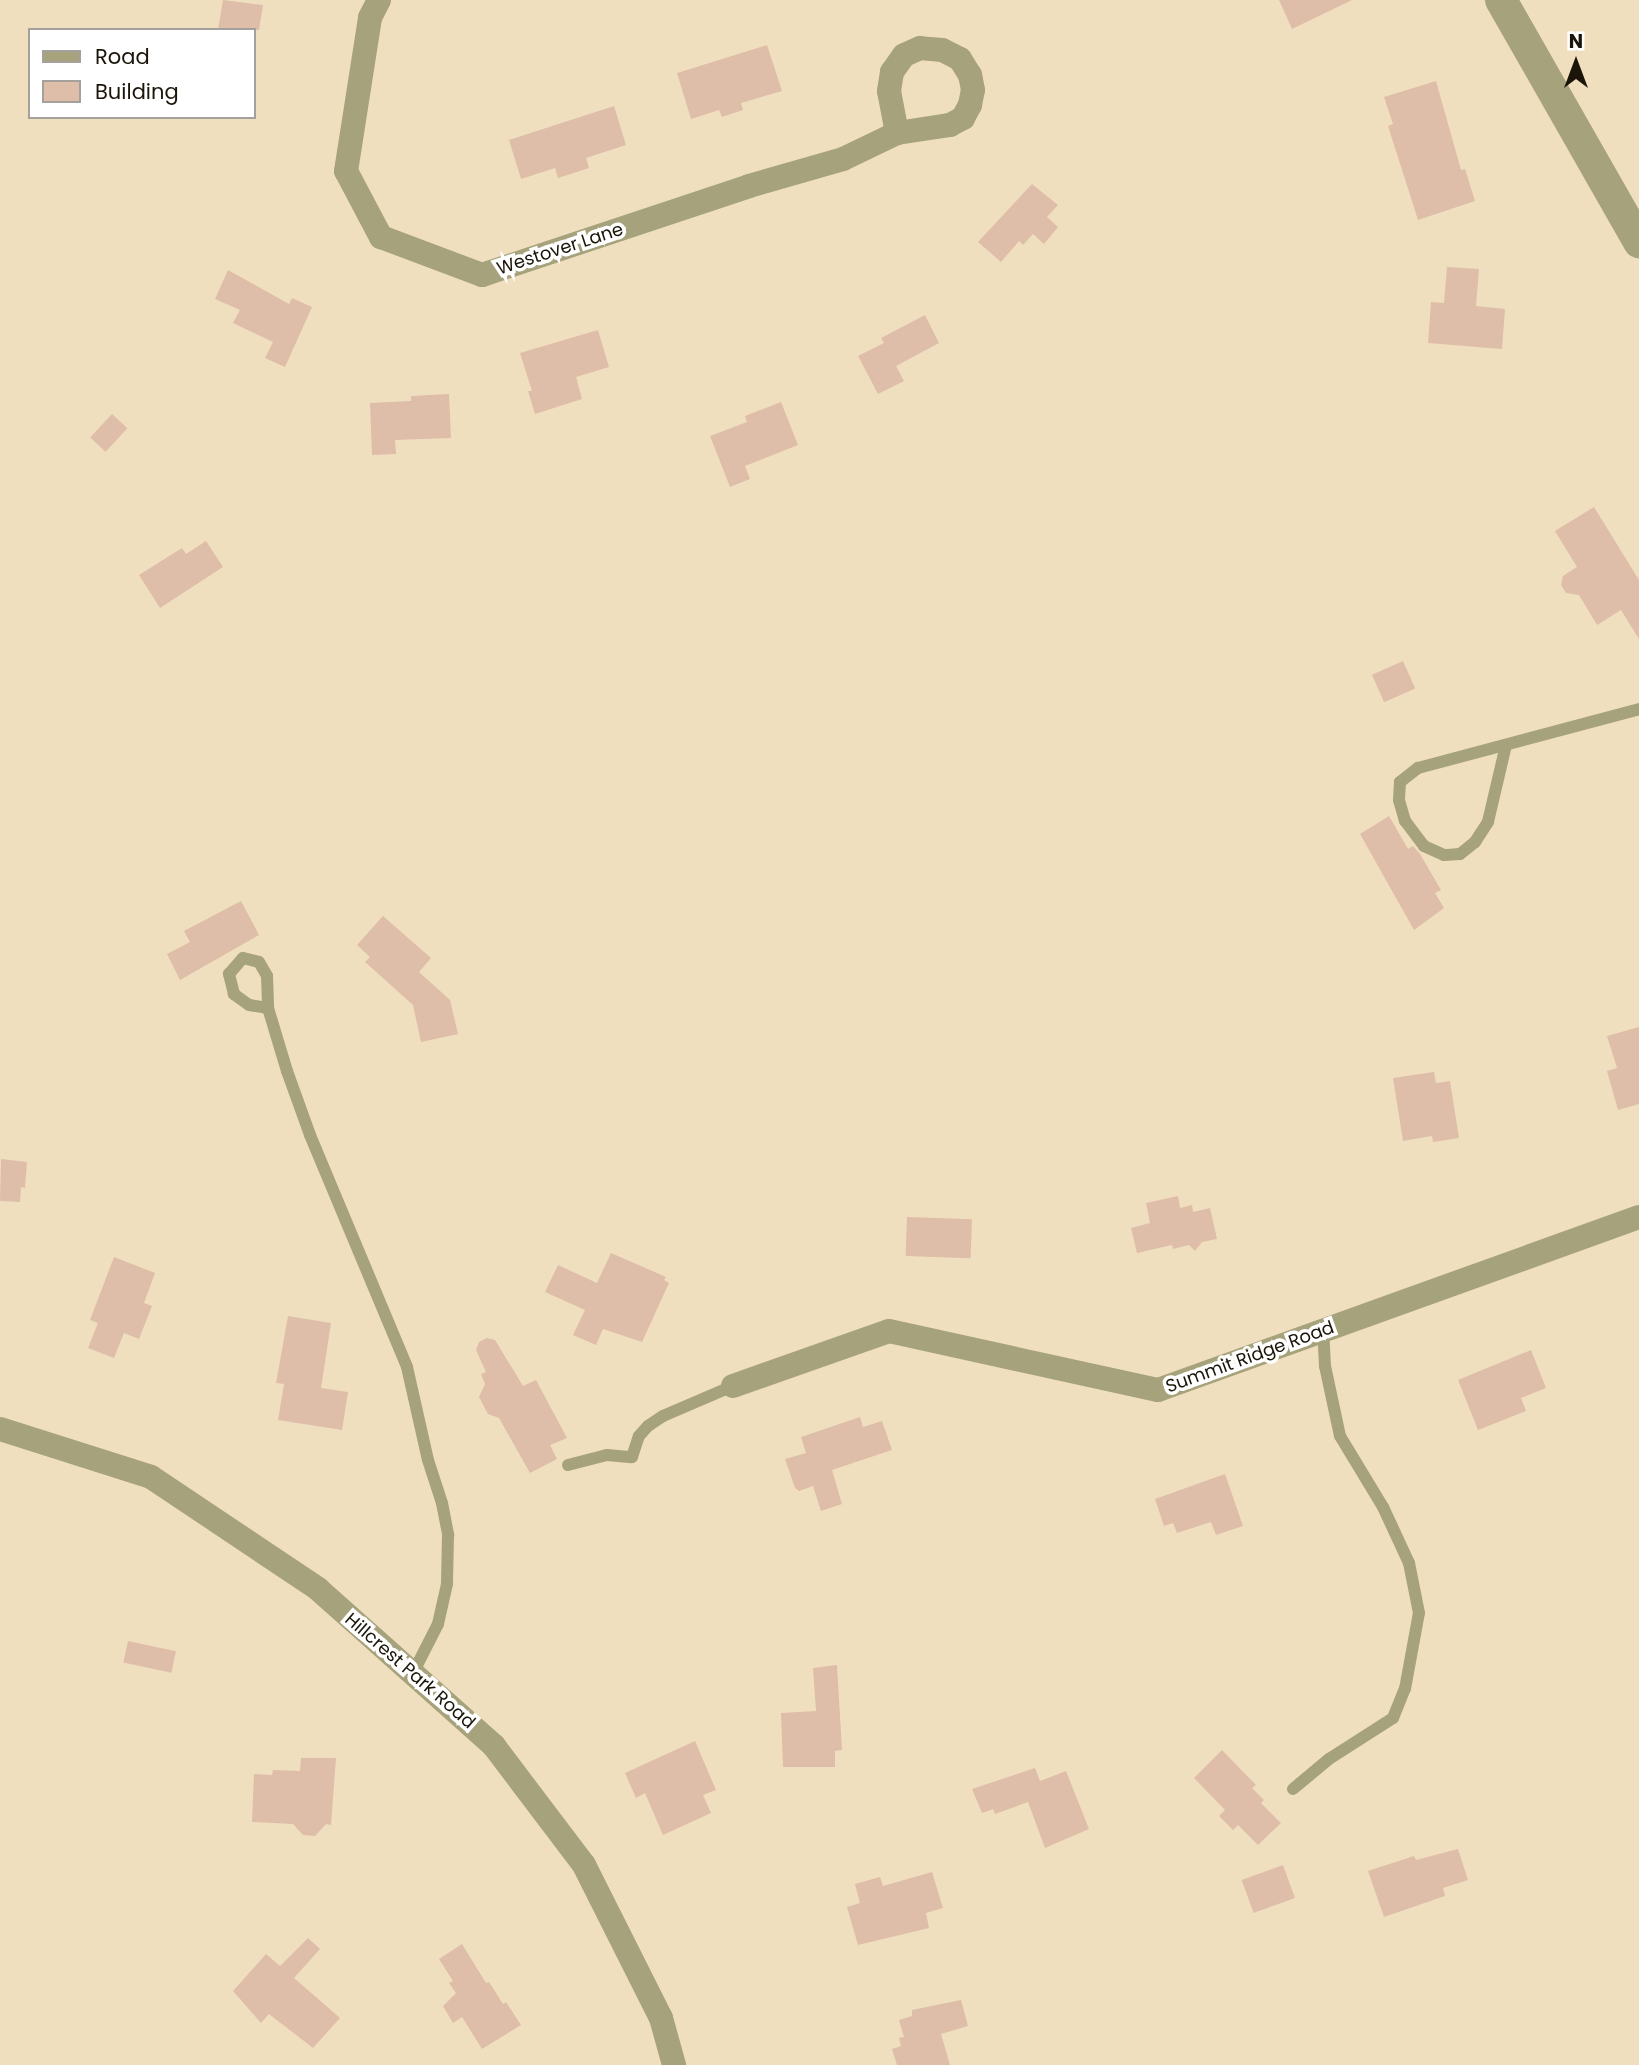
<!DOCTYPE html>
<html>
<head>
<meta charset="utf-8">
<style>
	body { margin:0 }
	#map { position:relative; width:1639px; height:2065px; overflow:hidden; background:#f0dfbf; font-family:Poppins,sans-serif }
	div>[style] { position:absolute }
	.building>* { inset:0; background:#debda9; transform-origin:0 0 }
	.service>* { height:12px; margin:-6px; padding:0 6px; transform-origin:6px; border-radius:6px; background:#a6a27c }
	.minor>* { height:24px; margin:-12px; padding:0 12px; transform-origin:12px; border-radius:12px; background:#a6a27c }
	.tertiary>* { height:32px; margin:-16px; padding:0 16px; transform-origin:16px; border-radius:16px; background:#a6a27c }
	span { translate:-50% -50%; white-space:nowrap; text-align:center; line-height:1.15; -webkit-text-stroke:7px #fff; paint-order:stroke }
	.street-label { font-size:18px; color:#1b1509 }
	.legend { position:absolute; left:28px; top:28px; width:228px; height:91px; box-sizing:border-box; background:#fff; border:2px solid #a4a19d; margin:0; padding:9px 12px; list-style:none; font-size:21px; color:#1b1509 }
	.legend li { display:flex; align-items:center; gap:14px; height:35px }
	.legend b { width:35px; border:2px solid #a4a19d }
	.north { position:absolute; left:1541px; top:28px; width:70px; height:70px; -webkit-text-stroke:5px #fff; paint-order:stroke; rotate:0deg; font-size:19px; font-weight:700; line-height:28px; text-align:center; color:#1b1509 }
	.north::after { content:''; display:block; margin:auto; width:24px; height:32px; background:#1b1509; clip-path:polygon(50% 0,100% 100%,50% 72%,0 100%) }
</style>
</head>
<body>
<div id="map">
	<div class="building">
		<i style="clip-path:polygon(223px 0,263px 5px,259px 30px,218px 30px)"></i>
		<i style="clip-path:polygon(1279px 0,1352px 0,1292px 29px)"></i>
		<i style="clip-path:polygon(767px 45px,782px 91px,741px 103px,743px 110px,722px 117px,719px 110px,691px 119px,677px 73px)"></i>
		<i style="clip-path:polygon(1436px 81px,1461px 170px,1465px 169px,1475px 201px,1418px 220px,1388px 126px,1393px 124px,1384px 97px)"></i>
		<i style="clip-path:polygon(614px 106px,626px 145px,586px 158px,589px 168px,558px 178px,555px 168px,521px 179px,509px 140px)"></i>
		<i style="clip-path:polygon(1032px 184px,1058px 205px,1047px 217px,1058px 227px,1044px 244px,1033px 234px,1023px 245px,1019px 241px,1001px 262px,978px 242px)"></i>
		<i style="clip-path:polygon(1447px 267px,1479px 269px,1476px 306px,1505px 309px,1502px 349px,1428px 343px,1431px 302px,1444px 303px)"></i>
		<i style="clip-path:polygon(228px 270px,289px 304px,292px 298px,312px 307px,285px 367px,265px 358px,273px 342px,233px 323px,240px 310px,215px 299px)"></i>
		<i style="clip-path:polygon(925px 315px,939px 343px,896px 366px,904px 381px,878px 394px,858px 356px,884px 343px,881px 338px)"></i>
		<i style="clip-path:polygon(598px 330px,609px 367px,576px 377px,582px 399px,535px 414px,528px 391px,532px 391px,520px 353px)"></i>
		<i style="clip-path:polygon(449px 394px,451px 438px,395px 440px,396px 454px,372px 455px,370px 403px,411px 401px,411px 396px)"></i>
		<i style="clip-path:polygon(781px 402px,798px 445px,745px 466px,750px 479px,730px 487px,710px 436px,747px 422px,745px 416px)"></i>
		<i style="left:112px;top:414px;width:21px;height:32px;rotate:43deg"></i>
		<i style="clip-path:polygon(1594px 507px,1639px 580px,1639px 639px,1621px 610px,1597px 625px,1579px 595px,1566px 593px,1561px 585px,1563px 576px,1577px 567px,1555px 531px)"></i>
		<i style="clip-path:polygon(206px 541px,223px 567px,160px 608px,139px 575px,182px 548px,186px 554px)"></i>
		<i style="left:1403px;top:661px;width:30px;height:34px;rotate:66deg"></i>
		<i style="clip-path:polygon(1389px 816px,1408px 849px,1413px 846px,1420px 854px,1441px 890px,1435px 893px,1444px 908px,1414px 930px,1360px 834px)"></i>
		<i style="clip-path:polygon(241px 901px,259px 935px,180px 980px,167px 954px,190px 942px,184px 931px)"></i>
		<i style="clip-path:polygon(383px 916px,431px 958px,419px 972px,450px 1000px,458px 1034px,421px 1042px,413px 1005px,365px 962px,370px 957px,357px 945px)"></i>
		<i style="clip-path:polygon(1639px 1027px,1639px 1104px,1618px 1110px,1607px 1071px,1617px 1068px,1607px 1036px)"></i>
		<i style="clip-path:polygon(1434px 1072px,1436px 1083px,1450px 1081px,1459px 1138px,1433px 1142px,1432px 1136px,1403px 1141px,1393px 1078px)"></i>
		<i style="clip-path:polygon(1px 1159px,27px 1162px,25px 1188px,21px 1187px,20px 1202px,0 1201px)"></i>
		<i style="clip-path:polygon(1178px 1196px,1180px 1208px,1192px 1205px,1193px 1212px,1210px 1208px,1217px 1239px,1202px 1242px,1195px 1251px,1189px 1245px,1173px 1249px,1172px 1245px,1137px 1253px,1131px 1228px,1150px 1223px,1146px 1203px)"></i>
		<i style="left:907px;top:1217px;width:65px;height:39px;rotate:2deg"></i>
		<i style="clip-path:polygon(611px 1253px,666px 1277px,664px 1280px,669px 1283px,642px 1342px,603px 1329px,596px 1345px,573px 1335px,585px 1310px,545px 1292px,558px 1265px,597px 1283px)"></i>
		<i style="clip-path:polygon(114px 1257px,155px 1273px,144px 1303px,152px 1306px,139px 1339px,124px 1333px,114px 1358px,88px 1348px,98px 1323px,90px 1320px)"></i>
		<i style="clip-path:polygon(288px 1316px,331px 1323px,321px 1388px,348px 1392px,342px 1430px,278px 1420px,284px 1384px,276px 1383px)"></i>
		<i style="clip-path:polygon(487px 1338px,495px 1340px,523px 1386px,536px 1380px,567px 1438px,550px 1445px,557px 1459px,530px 1473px,499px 1418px,488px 1414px,479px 1397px,485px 1384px,481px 1374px,486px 1372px,476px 1350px,479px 1342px)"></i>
		<i style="clip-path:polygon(1531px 1350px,1546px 1388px,1521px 1398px,1526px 1411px,1478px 1430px,1458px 1380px)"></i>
		<i style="clip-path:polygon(860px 1417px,863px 1427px,882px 1421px,892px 1450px,832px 1470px,842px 1504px,821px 1511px,813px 1486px,799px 1491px,795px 1488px,785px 1459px,806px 1453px,801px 1437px)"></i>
		<i style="clip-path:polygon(1225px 1474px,1243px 1526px,1216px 1535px,1211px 1522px,1177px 1533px,1173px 1523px,1164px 1526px,1155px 1499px)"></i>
		<i style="left:128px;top:1641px;width:49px;height:22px;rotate:12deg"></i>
		<i style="clip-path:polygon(837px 1665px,842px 1750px,835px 1751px,835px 1767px,783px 1767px,781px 1713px,816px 1711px,813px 1668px)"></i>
		<i style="clip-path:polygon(695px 1741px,716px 1790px,703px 1795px,711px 1813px,663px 1835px,645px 1793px,636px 1798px,625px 1773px)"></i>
		<i style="clip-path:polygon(1222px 1750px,1256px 1785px,1252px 1788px,1264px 1800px,1261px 1803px,1281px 1823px,1258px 1845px,1238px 1825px,1233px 1830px,1219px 1816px,1225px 1810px,1194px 1778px)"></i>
		<i style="clip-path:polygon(301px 1758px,336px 1758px,331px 1825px,326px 1824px,315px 1836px,303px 1835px,293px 1824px,252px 1822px,254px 1774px,272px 1775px,273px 1770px,300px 1771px)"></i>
		<i style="clip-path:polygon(1035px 1768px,1040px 1781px,1066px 1771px,1089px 1829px,1045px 1848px,1028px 1802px,995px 1814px,993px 1809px,982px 1813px,972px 1789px)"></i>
		<i style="clip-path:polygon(1458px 1849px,1468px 1880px,1443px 1888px,1445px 1896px,1384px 1917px,1368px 1871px,1414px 1856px,1416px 1860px)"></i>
		<i style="left:1283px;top:1865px;width:35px;height:44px;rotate:70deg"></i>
		<i style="clip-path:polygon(932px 1872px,943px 1908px,926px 1913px,929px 1928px,858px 1945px,847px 1907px,860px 1903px,855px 1884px,880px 1877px,883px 1886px)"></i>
		<i style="clip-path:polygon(308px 1938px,320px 1949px,294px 1978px,340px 2018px,313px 2048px,269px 2014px,261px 2023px,233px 1991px,266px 1954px,280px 1966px)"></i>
		<i style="clip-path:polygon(462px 1944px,486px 1983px,489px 1982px,503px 2004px,506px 2002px,521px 2025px,482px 2049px,462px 2017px,453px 2023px,443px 2006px,456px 1993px,449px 1983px,453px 1981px,439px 1959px)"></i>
		<i style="clip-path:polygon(961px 2000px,968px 2026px,941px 2034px,950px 2065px,897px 2065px,892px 2049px,901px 2046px,899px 2038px,904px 2037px,899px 2020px,912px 2016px,912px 2010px)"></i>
	</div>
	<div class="service">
		<i style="left:1506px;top:745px;width:79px;rotate:103.2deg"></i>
		<i style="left:1488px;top:822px;width:24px;rotate:123deg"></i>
		<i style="left:1475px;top:842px;width:19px;rotate:141deg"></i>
		<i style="left:1460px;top:854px;width:16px;rotate:176deg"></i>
		<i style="left:1444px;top:855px;width:22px;rotate:-156deg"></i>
		<i style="left:1424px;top:846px;width:31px;rotate:-127deg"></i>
		<i style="left:1405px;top:821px;width:22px;rotate:-106deg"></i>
		<i style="left:1399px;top:800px;width:18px;rotate:-87deg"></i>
		<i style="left:1400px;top:782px;width:23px;rotate:-38deg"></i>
		<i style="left:1418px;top:768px;width:229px;rotate:-14.9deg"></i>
		<i style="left:268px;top:1008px;width:19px;rotate:-171deg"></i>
		<i style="left:249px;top:1005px;width:19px;rotate:-144deg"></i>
		<i style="left:234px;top:994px;width:21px;rotate:-104deg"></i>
		<i style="left:229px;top:974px;width:21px;rotate:-49deg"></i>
		<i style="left:243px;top:958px;width:16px;rotate:14deg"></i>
		<i style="left:259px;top:962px;width:16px;rotate:60deg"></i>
		<i style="left:267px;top:976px;width:32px;rotate:88deg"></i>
		<i style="left:268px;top:1008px;width:66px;rotate:73.2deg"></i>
		<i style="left:287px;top:1071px;width:68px;rotate:70.2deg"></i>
		<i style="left:310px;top:1135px;width:251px;rotate:67.3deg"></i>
		<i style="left:407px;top:1367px;width:95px;rotate:77.3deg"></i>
		<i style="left:428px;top:1460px;width:45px;rotate:72deg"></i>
		<i style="left:442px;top:1503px;width:33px;rotate:79deg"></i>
		<i style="left:448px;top:1535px;width:49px;rotate:91.2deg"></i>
		<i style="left:447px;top:1584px;width:41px;rotate:102.7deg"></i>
		<i style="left:438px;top:1624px;width:55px;rotate:117deg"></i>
		<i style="left:568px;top:1465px;width:40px;rotate:-14.4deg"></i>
		<i style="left:607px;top:1455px;width:25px;rotate:5deg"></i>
		<i style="left:632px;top:1457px;width:22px;rotate:-72deg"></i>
		<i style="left:639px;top:1436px;width:13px;rotate:-48deg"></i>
		<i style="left:648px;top:1426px;width:18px;rotate:-34deg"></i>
		<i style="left:663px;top:1416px;width:76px;rotate:-23.2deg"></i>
		<i style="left:1293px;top:1789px;width:47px;rotate:-39.8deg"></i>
		<i style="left:1329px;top:1759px;width:76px;rotate:-32.6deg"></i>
		<i style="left:1393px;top:1718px;width:31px;rotate:-68deg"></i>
		<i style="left:1405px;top:1689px;width:77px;rotate:-79.6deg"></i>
		<i style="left:1419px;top:1613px;width:51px;rotate:-101.3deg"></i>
		<i style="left:1409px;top:1563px;width:62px;rotate:-114.9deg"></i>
		<i style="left:1383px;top:1507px;width:83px;rotate:-121.2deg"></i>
		<i style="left:1340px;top:1436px;width:72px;rotate:-102.1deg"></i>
		<i style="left:1325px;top:1366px;width:35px;rotate:-93deg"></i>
	</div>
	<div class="minor">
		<i style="left:379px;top:0;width:20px;rotate:117deg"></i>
		<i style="left:370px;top:18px;width:155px;rotate:98.9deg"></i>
		<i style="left:346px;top:171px;width:75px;rotate:62.1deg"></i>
		<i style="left:381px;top:237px;width:108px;rotate:20.6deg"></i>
		<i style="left:482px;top:275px;width:281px;rotate:-18.4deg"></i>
		<i style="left:749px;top:186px;width:98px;rotate:-16deg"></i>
		<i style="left:843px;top:159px;width:60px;rotate:-25.7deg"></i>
		<i style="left:897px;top:133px;width:54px;rotate:-8.6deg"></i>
		<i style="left:950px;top:125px;width:15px;rotate:-28deg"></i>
		<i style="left:963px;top:118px;width:15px;rotate:-62deg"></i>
		<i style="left:970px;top:105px;width:15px;rotate:-79deg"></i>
		<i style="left:973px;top:90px;width:15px;rotate:-101deg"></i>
		<i style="left:970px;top:75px;width:19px;rotate:-122deg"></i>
		<i style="left:960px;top:59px;width:20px;rotate:-153deg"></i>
		<i style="left:942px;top:50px;width:22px;rotate:-175deg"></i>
		<i style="left:920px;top:48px;width:17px;rotate:156deg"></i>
		<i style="left:904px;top:55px;width:21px;rotate:125deg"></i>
		<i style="left:892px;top:72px;width:19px;rotate:99deg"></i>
		<i style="left:889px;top:91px;width:43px;rotate:79.2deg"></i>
		<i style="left:733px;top:1386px;width:165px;rotate:-19.4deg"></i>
		<i style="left:889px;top:1331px;width:275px;rotate:12.4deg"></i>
		<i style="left:1158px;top:1390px;width:511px;rotate:-19.78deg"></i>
		<i style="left:0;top:1429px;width:158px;rotate:17.6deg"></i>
		<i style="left:151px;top:1477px;width:201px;rotate:33.8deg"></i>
		<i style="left:318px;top:1589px;width:236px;rotate:41.7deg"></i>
		<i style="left:494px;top:1746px;width:149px;rotate:52.9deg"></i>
		<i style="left:584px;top:1865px;width:171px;rotate:63.3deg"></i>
		<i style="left:661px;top:2018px;width:49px;rotate:74.5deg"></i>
	</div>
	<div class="tertiary">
		<i style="left:1501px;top:0;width:279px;rotate:60.3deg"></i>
	</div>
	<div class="street-label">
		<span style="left:560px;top:249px;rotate:-18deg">Westover Lane</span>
		<span style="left:1250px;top:1357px;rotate:-20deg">Summit Ridge Road</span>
		<span style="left:410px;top:1671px;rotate:41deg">Hillcrest Park Road</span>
	</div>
	<ul class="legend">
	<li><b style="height:9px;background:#a6a27c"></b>Road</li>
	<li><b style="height:19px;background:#debda9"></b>Building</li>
	</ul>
	<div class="north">N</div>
</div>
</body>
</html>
